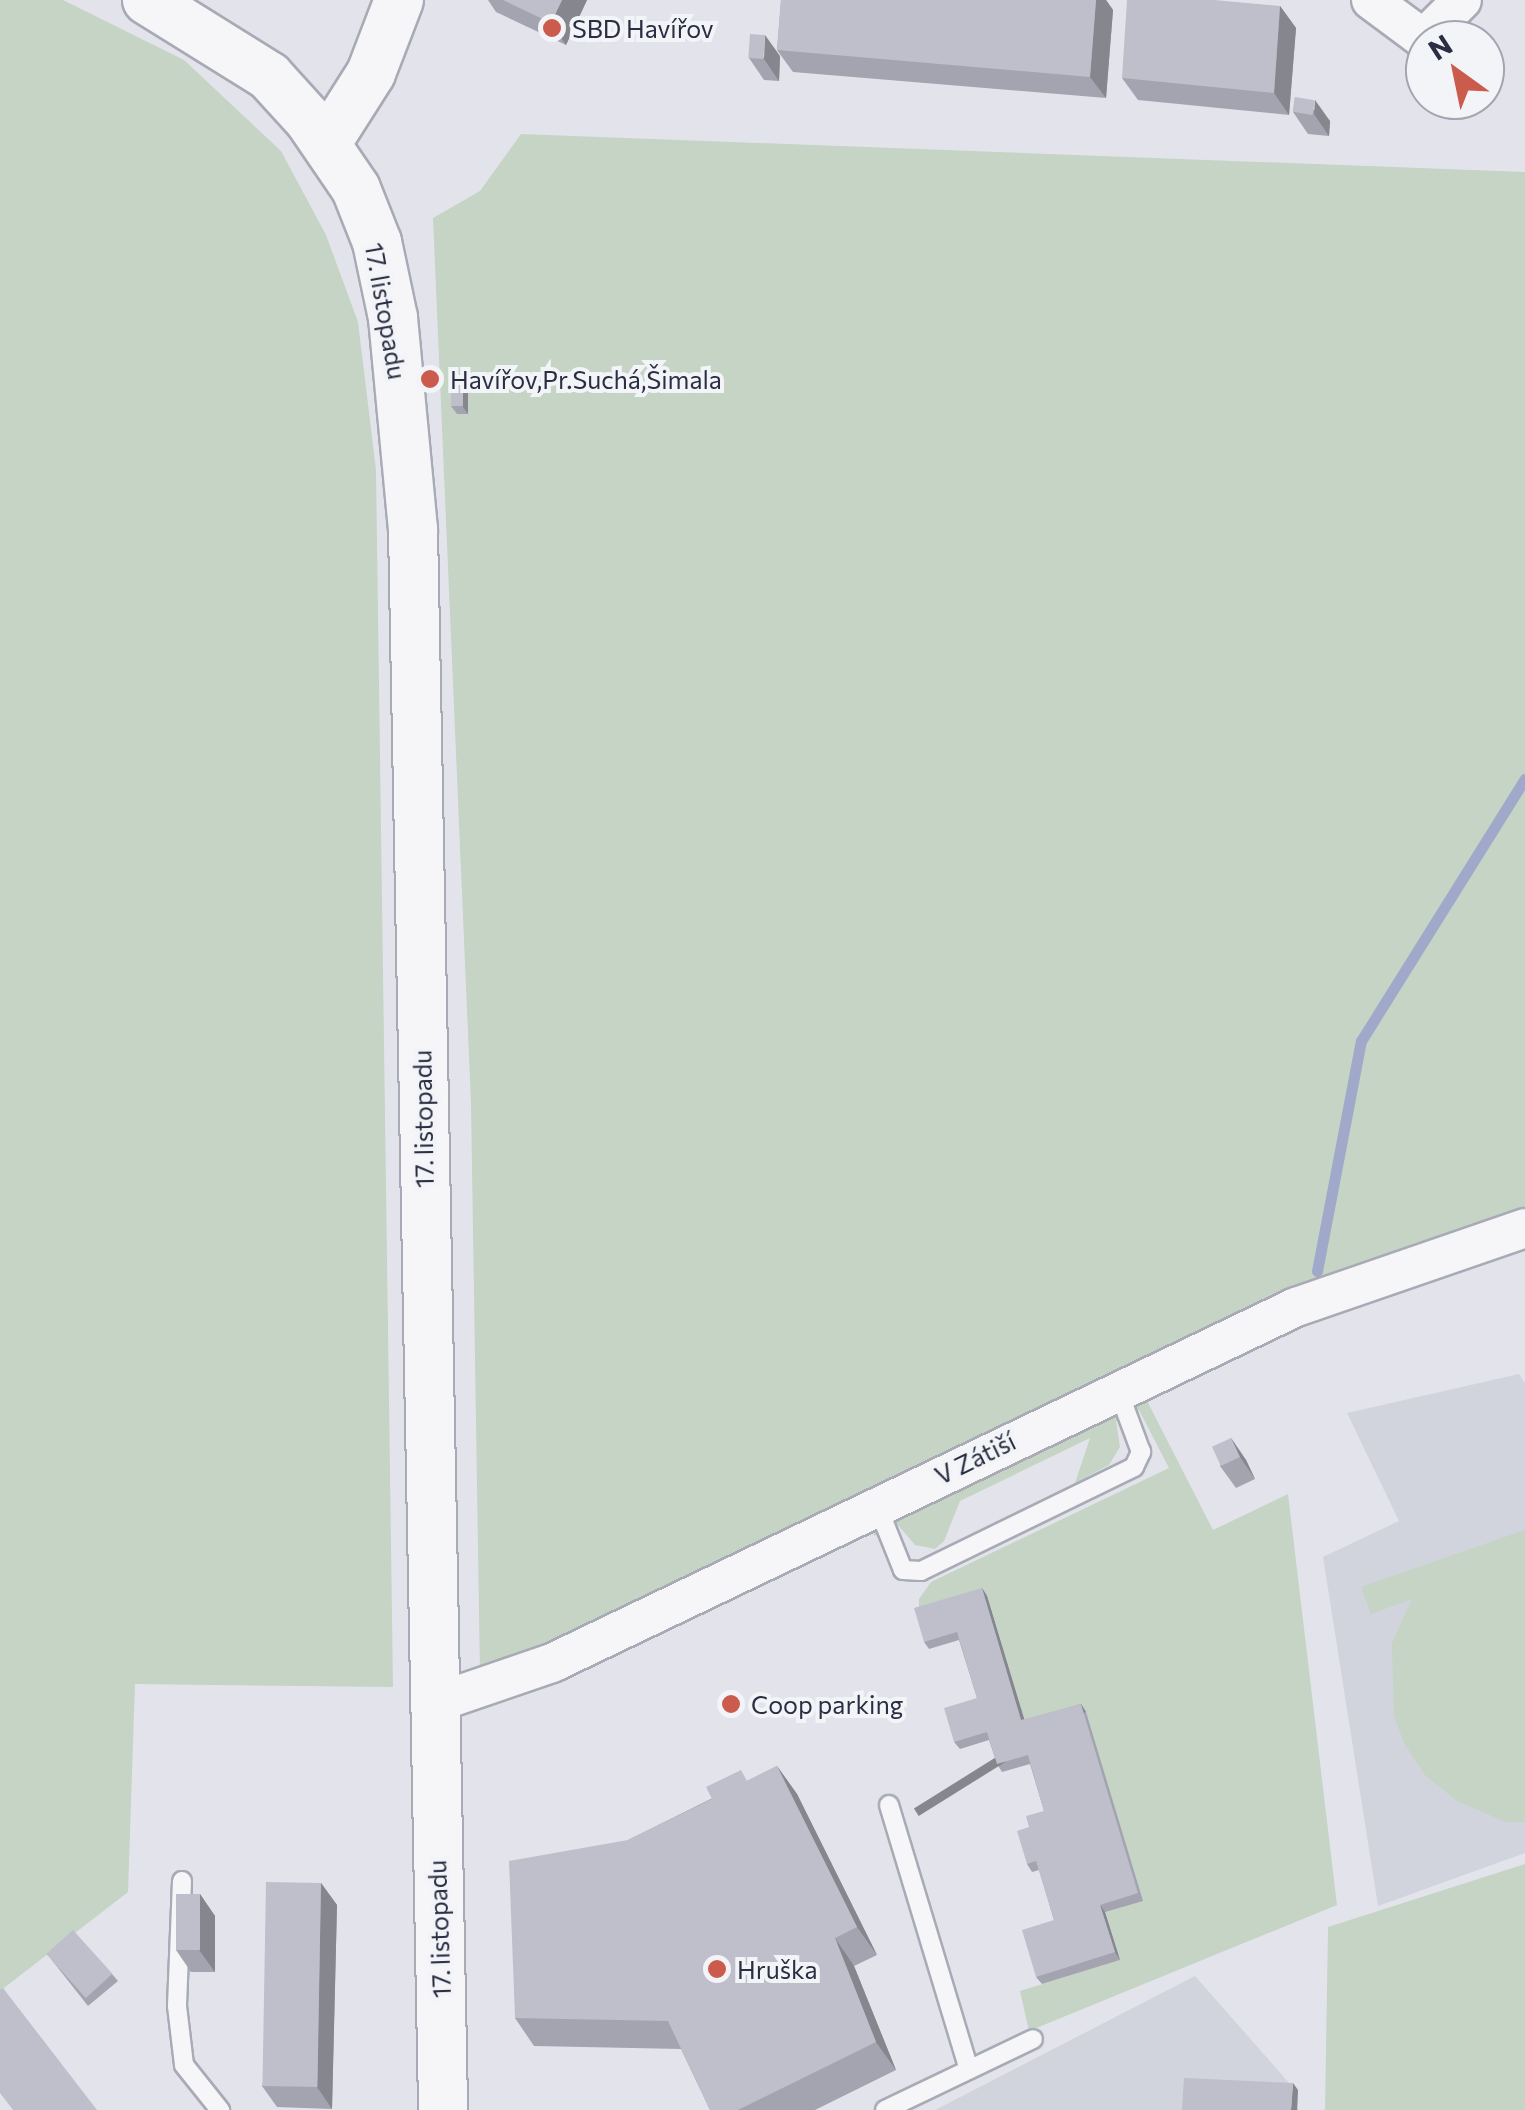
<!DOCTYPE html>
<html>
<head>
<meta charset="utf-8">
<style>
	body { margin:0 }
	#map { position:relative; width:1525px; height:2110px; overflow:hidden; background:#e3e4eb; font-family:Commissioner,sans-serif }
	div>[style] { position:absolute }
	.built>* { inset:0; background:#d1d3dd }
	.green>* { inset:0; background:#c5d4c5 }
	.stream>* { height:11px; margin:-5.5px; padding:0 5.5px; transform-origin:5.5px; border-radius:5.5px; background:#a0a9c9 }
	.roads { filter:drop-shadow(2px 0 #a8aab5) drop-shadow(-2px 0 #a8aab5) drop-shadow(0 2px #a8aab5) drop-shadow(0 -2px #a8aab5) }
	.service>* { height:18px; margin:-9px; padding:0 9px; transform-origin:9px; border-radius:9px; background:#f6f6f9 }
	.minor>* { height:38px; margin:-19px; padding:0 19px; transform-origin:19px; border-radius:19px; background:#f6f6f9 }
	.tertiary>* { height:48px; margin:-24px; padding:0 24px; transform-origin:24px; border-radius:24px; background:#f6f6f9 }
	.wall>* { inset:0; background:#a3a4af }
	.shaded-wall>* { inset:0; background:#85868e; transform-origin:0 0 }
	.building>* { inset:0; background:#bebfcb; transform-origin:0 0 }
	.dots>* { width:28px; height:28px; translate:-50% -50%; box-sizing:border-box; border:5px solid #f3f4f8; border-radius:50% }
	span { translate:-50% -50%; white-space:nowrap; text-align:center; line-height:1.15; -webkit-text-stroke:8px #f3f4f8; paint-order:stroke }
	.poi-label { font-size:25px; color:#2b2e43 }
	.left { translate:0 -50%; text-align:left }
	.street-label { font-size:25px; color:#2b2e43 }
	.north { position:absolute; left:1405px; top:20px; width:100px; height:100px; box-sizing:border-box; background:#f3f4f8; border:2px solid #a3a5b0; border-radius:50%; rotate:327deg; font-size:28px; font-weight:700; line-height:40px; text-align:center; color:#2b2e43 }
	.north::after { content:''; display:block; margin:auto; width:35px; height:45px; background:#cb5b4d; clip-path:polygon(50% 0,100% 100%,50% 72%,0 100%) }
</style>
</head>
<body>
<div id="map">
	<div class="built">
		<i style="clip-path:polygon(1519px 1374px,1525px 1383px,1525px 1853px,1378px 1906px,1323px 1557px,1399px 1521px,1347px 1413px)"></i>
		<i style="clip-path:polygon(1195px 1976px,1298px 2093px,1298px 2110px,935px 2110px)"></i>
	</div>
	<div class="green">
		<i style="clip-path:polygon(0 0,63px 0,184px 60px,281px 151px,326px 235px,358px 322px,376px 470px,393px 1687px,135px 1684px,128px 1892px,0 1991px)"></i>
		<i style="clip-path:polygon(521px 134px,1525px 172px,1525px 1242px,1292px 1321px,1142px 1391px,1213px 1530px,1288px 1494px,1337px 1905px,1029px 2031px,1020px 1991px,1120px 1960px,1088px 1855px,1027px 1728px,987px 1596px,919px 1616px,919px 1599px,931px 1582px,1169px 1468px,1139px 1410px,1116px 1421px,1120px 1447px,1109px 1465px,1075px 1483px,1090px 1438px,960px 1501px,944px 1541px,935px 1549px,915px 1545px,898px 1525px,874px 1536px,868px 1515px,480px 1676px,471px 1103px,433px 218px,480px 191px)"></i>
		<i style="clip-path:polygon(1525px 1530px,1525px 1822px,1506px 1822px,1457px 1801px,1425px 1775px,1404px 1743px,1394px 1716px,1392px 1643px,1412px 1599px,1371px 1614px,1361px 1587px)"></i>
		<i style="clip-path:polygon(1525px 1864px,1525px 2110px,1325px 2110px,1328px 1927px)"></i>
	</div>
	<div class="stream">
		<i style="left:1317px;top:1271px;width:234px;rotate:-79.2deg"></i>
		<i style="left:1361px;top:1041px;width:309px;rotate:-58deg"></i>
	</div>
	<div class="roads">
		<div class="service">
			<i style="left:877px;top:1505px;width:70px;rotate:68.2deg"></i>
			<i style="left:903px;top:1570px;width:18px;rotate:3deg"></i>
			<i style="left:921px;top:1571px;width:237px;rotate:-26deg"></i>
			<i style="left:1134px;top:1467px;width:17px;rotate:-65deg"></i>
			<i style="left:1141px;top:1452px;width:66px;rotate:-110.4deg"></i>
			<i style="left:889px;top:1805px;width:274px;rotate:73.2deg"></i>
			<i style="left:182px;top:1881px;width:125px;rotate:92.3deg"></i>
			<i style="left:177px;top:2006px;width:59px;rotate:83.2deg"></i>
			<i style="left:184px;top:2065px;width:58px;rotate:51.3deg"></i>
			<i style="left:885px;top:2110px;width:164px;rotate:-25.6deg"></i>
		</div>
		<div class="minor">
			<i style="left:1371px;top:0;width:67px;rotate:36.5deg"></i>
			<i style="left:1423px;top:39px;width:55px;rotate:-45deg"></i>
			<i style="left:432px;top:1704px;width:127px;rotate:-18.9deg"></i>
			<i style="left:552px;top:1663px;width:825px;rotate:-25.57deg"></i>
			<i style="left:1296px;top:1307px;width:242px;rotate:-19deg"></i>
		</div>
		<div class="tertiary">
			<i style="left:147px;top:0;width:144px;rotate:31.9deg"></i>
			<i style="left:269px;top:76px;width:59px;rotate:47.7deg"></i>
			<i style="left:309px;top:120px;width:83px;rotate:55.7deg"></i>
			<i style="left:356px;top:189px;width:57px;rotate:68.4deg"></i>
			<i style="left:377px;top:242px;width:78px;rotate:78.1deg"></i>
			<i style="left:393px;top:318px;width:212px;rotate:84.6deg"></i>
			<i style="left:413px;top:529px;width:1581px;rotate:88.91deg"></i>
			<i style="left:326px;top:144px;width:84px;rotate:-57.6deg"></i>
			<i style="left:371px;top:73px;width:78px;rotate:-69deg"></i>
		</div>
	</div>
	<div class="wall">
		<i style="clip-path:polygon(488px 0,587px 0,566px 45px,496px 12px)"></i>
		<i style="clip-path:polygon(781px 0,1106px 0,1113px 10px,1106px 98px,793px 72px,777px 50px)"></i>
		<i style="clip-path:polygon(1280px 6px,1296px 28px,1289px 115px,1138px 100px,1122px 78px)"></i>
		<i style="clip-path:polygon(780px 56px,779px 81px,764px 80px,749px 58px)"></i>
		<i style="clip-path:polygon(1425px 60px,1425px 87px,1410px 66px)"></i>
		<i style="clip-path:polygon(1295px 97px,1330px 121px,1329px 136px,1308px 134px,1293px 112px)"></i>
		<i style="clip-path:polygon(463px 375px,468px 382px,468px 414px,457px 414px,451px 406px)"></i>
		<i style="clip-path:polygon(1231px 1438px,1246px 1460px,1255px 1479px,1236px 1488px,1220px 1466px)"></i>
		<i style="clip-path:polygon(982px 1588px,987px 1596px,1024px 1720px,1081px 1704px,1086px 1712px,1143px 1901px,1105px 1912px,1120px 1960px,1042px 1984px,1036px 1977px,1054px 1920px,1039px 1870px,1032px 1872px,1027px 1864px,1029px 1827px,1044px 1811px,1030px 1764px,1002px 1772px,997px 1764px,989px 1740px,960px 1749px,954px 1742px,977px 1698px,959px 1640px,929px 1649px,924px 1642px)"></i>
		<i style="clip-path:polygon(777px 1766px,797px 1794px,877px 1955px,854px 1966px,896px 2070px,815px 2110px,710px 2110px,681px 2049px,534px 2046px,515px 2018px,628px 1840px)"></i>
		<i style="clip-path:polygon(321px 1883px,337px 1905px,332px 2109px,277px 2107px,262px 2086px)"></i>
		<i style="clip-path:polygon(200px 1894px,215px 1916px,215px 1972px,191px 1972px,176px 1950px)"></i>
		<i style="clip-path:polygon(51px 1959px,112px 1974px,118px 1981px,88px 2006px)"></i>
	</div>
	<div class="shaded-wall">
		<i style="clip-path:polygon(562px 0,587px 0,566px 45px,551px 23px)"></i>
		<i style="clip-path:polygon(1096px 0,1106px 0,1113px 10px,1106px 98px,1090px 77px)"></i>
		<i style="clip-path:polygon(1280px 6px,1296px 28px,1289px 115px,1274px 93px)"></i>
		<i style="clip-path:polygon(765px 35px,780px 56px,779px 81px,764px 59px)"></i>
		<i style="clip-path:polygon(1315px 100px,1330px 121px,1329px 136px,1314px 114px)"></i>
		<i style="clip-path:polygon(463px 375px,468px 382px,468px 414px,463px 407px)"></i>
		<i style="clip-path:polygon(1231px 1438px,1246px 1460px,1255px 1479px,1240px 1457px)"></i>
		<i style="clip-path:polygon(982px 1588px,987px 1596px,1027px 1728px,1021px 1720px)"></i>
		<i style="left:1081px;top:1704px;width:9px;height:197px;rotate:58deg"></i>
		<i style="clip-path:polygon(777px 1766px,797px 1794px,877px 1955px,857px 1927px)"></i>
		<i style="clip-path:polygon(321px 1883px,337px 1905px,332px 2109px,317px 2087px)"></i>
		<i style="clip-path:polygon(200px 1894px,215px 1916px,215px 1972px,199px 1950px)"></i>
		<i style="clip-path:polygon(1100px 1905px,1105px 1912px,1120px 1960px,1115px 1952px)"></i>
		<i style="clip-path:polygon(835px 1938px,854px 1966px,896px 2070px,876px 2042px)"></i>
		<i style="clip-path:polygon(1293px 2083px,1298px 2090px,1297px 2110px,1291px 2110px)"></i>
	</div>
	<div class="building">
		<i style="clip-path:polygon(503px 0,562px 0,551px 23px)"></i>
		<i style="clip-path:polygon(781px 0,1096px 0,1090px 77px,777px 50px)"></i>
		<i style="clip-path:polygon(1127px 0,1214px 0,1280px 6px,1274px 93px,1122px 78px)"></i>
		<i style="left:750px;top:34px;width:15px;height:24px;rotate:4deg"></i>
		<i style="clip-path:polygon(1418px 55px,1425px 60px,1425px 71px,1422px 74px,1410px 66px)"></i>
		<i style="left:1295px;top:97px;width:20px;height:15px;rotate:9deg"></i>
		<i style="left:451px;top:375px;width:12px;height:31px"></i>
		<i style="left:1231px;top:1438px;width:21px;height:21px;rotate:65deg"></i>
		<i style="clip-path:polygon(982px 1588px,1021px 1720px,1081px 1704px,1138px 1893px,1100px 1905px,1115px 1952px,1036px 1977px,1022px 1930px,1054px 1920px,1036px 1861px,1027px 1864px,1017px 1831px,1029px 1827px,1026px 1816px,1044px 1811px,1028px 1755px,997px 1764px,987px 1732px,954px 1742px,944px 1708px,977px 1698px,957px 1632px,924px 1642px,914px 1608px)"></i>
		<i style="clip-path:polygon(777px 1766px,857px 1927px,835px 1938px,876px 2042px,738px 2110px,710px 2110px,668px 2021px,515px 2018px,509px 1861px,628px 1840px,712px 1799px,706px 1787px,741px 1770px,747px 1781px)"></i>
		<i style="left:266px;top:1882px;width:55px;height:204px;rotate:1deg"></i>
		<i style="left:176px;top:1894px;width:24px;height:56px"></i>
		<i style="left:73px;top:1930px;width:59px;height:36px;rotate:48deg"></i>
		<i style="clip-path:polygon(3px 1988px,97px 2110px,13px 2110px,0 2093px,0 1990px)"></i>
		<i style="clip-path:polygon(1184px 2078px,1293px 2083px,1291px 2110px,1182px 2110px)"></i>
	</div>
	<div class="dots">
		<i style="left:552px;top:28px;background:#cb5b4d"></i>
		<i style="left:430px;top:379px;background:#cb5b4d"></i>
		<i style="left:731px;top:1704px;background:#cb5b4d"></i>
		<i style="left:717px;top:1969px;background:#cb5b4d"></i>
	</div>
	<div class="poi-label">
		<span class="left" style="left:572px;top:28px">SBD Havířov</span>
		<span class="left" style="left:450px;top:379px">Havířov,Pr.Suchá,Šimala</span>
		<span class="left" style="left:751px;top:1704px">Coop parking</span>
		<span class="left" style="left:737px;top:1969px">Hruška</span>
	</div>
	<div class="street-label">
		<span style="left:386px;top:311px;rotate:80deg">17. listopadu</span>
		<span style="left:423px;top:1119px;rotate:-91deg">17. listopadu</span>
		<span style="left:975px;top:1458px;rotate:-26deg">V Zátiší</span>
		<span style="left:439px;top:1929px;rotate:-92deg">17. listopadu</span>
	</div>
	<div class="north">N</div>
</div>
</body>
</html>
